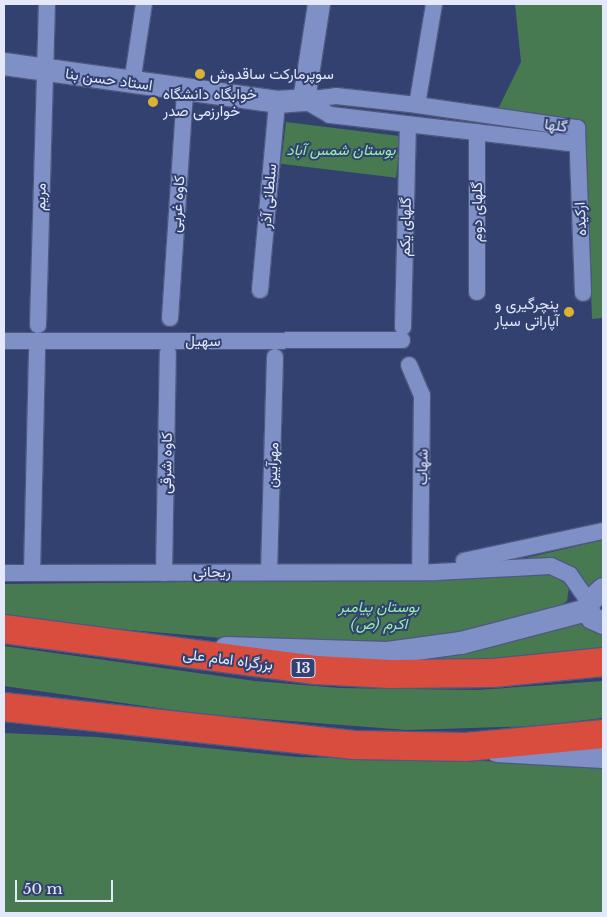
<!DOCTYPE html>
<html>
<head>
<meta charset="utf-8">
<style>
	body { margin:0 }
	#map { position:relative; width:607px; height:917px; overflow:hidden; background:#334171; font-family:"Libre Baskerville",Vazirmatn,serif }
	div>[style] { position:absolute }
	.green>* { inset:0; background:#477a51; transform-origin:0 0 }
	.roads { filter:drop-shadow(1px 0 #4f597f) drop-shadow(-1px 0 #4f597f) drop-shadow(0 1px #4f597f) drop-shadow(0 -1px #4f597f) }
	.street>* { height:16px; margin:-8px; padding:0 8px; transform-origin:8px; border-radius:8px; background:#7e90c6 }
	.secondary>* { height:22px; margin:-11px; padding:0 11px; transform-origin:11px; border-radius:11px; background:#7e90c6 }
	.highway>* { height:28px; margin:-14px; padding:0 14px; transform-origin:14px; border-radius:14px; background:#d84d3e }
	.dots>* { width:14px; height:14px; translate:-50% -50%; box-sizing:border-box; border:2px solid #334171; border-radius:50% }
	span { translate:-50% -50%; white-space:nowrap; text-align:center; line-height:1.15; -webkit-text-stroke:4px #334171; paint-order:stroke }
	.shield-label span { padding:1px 4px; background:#334171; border:1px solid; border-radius:4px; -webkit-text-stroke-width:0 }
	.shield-label { font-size:14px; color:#e3e9fb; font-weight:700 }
	.poi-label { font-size:15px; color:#e3e9fb }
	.left { translate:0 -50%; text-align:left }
	.right { translate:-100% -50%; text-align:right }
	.street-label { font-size:15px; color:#e3e9fb }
	.park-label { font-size:15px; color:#97f0a9; font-style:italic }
	.frame { position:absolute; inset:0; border:5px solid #e3e9fb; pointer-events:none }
	.scale { position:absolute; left:15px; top:880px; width:98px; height:22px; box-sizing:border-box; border:2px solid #e3e9fb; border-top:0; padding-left:6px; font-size:15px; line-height:18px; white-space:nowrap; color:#e3e9fb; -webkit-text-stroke:4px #334171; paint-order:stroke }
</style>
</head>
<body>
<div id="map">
	<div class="green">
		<i style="clip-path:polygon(515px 4px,603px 4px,603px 318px,592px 319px,585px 122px,497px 111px,521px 62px)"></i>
		<i style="left:286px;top:122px;width:116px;height:42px;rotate:7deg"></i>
		<i style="clip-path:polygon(603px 540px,603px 580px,588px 589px,581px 580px,513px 561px)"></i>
		<i style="clip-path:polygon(551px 571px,569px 587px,567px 601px,561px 605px,437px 642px,301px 645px,4px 619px,4px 584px,468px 579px)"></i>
		<i style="clip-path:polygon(580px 620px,603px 630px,603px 651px,431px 663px,355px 659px)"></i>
		<i style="clip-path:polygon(4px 646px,255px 681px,339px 688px,477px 690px,603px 681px,603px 718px,537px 726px,407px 730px,200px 714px,4px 686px)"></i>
		<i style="clip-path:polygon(4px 733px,97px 737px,297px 757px,603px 764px,603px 913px,4px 913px)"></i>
	</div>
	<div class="roads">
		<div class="street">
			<i style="left:132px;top:83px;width:80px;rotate:-81.4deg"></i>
			<i style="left:304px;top:100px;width:32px;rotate:-7deg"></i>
			<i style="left:336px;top:96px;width:81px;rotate:6.3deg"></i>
			<i style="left:417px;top:105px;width:162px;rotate:8.2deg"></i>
			<i style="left:577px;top:128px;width:165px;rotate:87.9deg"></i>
			<i style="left:304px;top:100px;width:30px;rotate:30deg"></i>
			<i style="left:330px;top:115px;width:248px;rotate:6.7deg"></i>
			<i style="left:417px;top:105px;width:102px;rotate:-80.4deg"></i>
			<i style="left:260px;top:290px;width:189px;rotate:-84.8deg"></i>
			<i style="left:477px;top:292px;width:160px;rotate:-90deg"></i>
			<i style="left:170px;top:318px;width:228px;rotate:-86.2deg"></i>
			<i style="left:38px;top:325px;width:321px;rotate:-88.4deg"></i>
			<i style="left:403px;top:327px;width:201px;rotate:-88.6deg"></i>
			<i style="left:4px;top:341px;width:398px;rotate:-0.1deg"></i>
			<i style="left:409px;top:365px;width:33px;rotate:67deg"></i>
			<i style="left:422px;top:395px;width:177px;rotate:90.6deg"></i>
			<i style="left:464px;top:561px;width:142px;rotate:-12.2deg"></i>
			<i style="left:269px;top:572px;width:215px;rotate:-88.4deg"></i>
			<i style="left:4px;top:573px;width:432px;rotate:-0.1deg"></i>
			<i style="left:436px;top:572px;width:115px;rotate:-3deg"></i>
			<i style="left:551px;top:566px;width:21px;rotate:25deg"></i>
			<i style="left:570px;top:575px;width:33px;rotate:55deg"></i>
			<i style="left:32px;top:573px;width:224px;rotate:-88.7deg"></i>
			<i style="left:164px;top:573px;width:220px;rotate:-89deg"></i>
		</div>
		<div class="secondary">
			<i style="left:4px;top:64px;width:276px;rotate:7.9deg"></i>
			<i style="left:277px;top:102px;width:27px;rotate:-4deg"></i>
			<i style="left:304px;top:100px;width:97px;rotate:-81.1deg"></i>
			<i style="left:603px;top:589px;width:19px;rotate:137deg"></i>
			<i style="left:589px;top:602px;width:8px;rotate:97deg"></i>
			<i style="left:588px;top:610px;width:9px;rotate:63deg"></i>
			<i style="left:592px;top:618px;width:12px;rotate:24deg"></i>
			<i style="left:226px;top:648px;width:161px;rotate:1.8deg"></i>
			<i style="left:387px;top:653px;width:75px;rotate:-7.7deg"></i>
			<i style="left:461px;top:643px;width:131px;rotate:-14.6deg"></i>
			<i style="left:497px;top:751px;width:106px;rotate:3.2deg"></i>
		</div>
		<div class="highway">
			<i style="left:4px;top:629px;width:316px;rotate:7.5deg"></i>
			<i style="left:317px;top:670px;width:73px;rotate:3.1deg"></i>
			<i style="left:390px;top:674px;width:103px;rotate:-0.6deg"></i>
			<i style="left:493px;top:673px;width:111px;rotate:-5.7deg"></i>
			<i style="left:4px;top:707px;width:352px;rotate:6.2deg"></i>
			<i style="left:354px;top:745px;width:112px;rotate:1deg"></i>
			<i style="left:466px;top:747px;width:138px;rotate:-5.4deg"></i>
		</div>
	</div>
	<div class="dots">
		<i style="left:200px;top:74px;background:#dcb233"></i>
		<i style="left:153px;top:102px;background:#dcb233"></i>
		<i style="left:569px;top:312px;background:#dcb233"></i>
	</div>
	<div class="shield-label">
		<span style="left:303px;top:668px">13</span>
	</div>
	<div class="poi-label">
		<span class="left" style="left:210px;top:74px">سوپرمارکت ساقدوش</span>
		<span class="left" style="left:163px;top:102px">خوابگاه دانشگاه<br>خوارزمی صدر</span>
		<span class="right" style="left:559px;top:312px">پنچرگیری و<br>آپاراتی سیار</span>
	</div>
	<div class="street-label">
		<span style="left:109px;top:79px;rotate:8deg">استاد حسن بنا</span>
		<span style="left:556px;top:125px;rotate:8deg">گلها</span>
		<span style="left:268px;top:196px;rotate:-85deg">سلطانی آذر</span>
		<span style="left:40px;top:197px;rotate:-89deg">مریم</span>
		<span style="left:177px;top:204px;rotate:-86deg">کاوه غربی</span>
		<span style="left:477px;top:212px;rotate:-90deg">گلهای دوم</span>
		<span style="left:580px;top:219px;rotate:-93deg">ارکیده</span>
		<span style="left:405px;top:227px;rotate:-89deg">گلهای یکم</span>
		<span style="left:203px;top:341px">سهیل</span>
		<span style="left:166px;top:463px;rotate:-89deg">کاوه شرقی</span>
		<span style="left:272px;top:465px;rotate:-88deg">مهرآیین</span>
		<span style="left:422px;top:467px;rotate:-89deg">شهاب</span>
		<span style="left:212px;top:572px">ریحانی</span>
		<span style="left:228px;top:659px;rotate:7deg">بزرگراه امام علی</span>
	</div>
	<div class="park-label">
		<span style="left:341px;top:150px">بوستان شمس آباد</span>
		<span style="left:379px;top:615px">بوستان پیامبر<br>اکرم (ص)</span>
	</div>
	<div class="frame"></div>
	<div class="scale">50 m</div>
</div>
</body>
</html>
